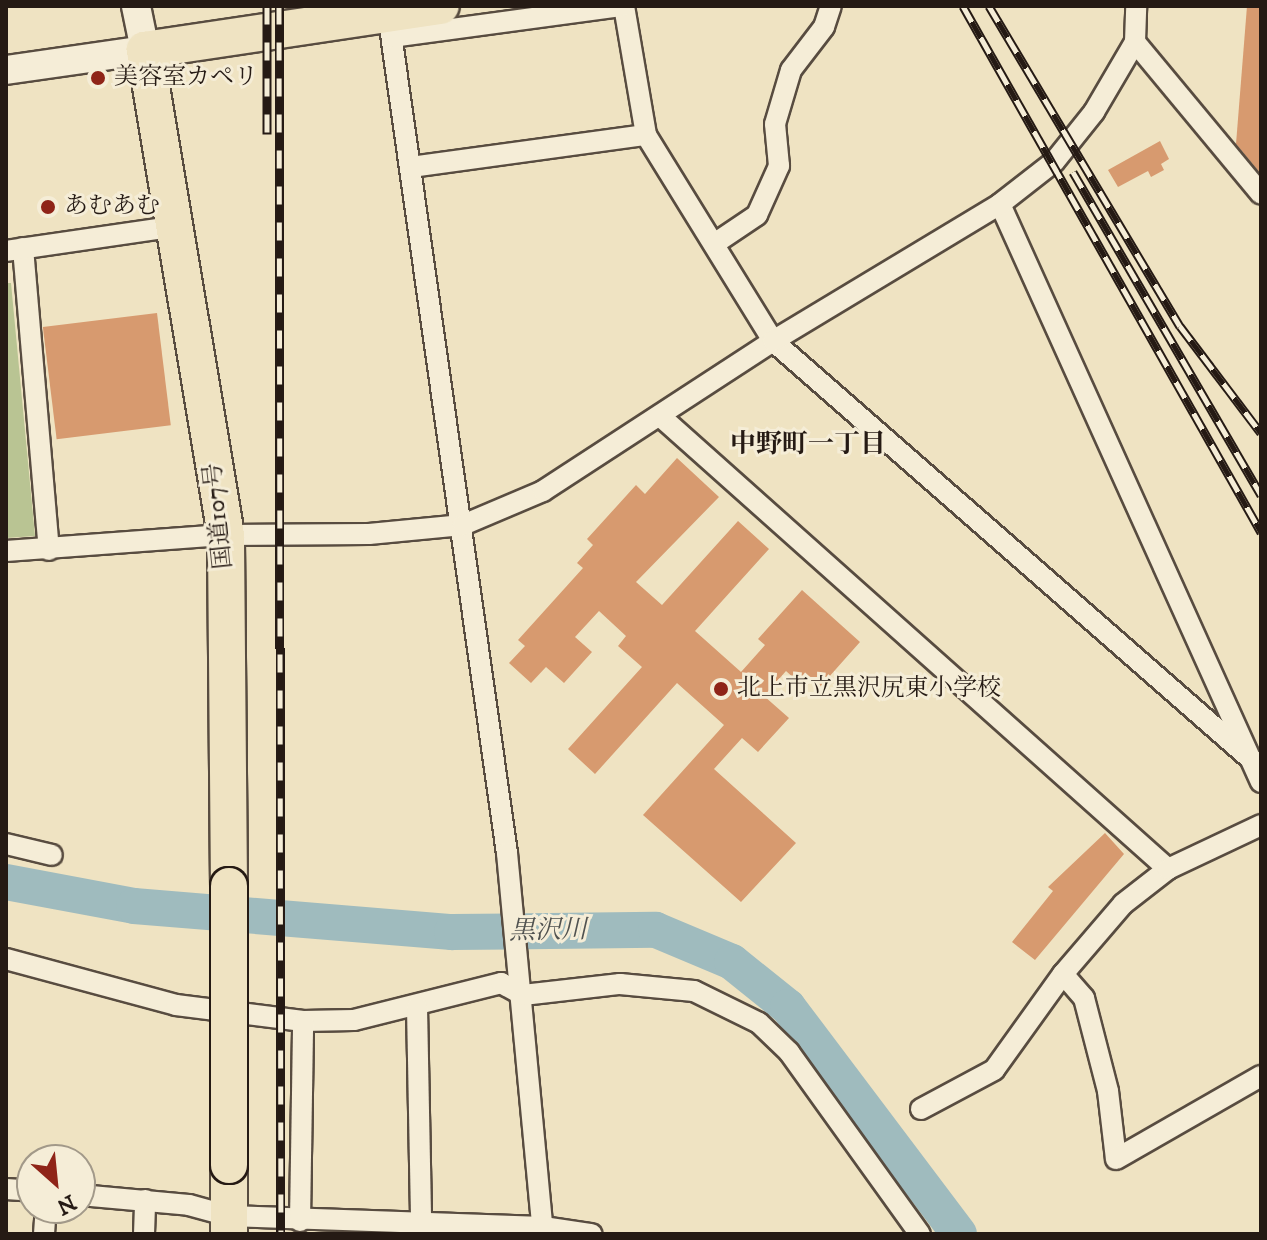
<!DOCTYPE html>
<html>
<head>
<meta charset="utf-8">
<style>
	body { margin:0 }
	#map { position:relative; width:1267px; height:1240px; overflow:hidden; background:#efe3c2; font-family:"IM FELL DW Pica","Noto Serif JP",serif }
	div>[style] { position:absolute }
	.green>* { inset:0; background:#b9c493 }
	.river>* { height:36px; margin:-18px; padding:0 18px; transform-origin:18px; border-radius:18px; background:#9fbbbe }
	.building>* { inset:0; background:#d79a6f; transform-origin:0 0 }
	.roads { filter:drop-shadow(2px 0 #584c40) drop-shadow(-2px 0 #584c40) drop-shadow(0 2px #584c40) drop-shadow(0 -2px #584c40) }
	.street>* { height:20px; margin:-10px; padding:0 10px; transform-origin:10px; border-radius:10px; background:#f5edd7 }
	.secondary>* { height:28px; margin:-14px; padding:0 14px; transform-origin:14px; border-radius:14px; background:#f5edd7 }
	.highway>* { height:36px; margin:-18px; padding:0 18px; transform-origin:18px; border-radius:18px; background:#efe3c2 }
	.rail>* { height:9px; margin-top:-4.5px; transform-origin:0; background:repeating-linear-gradient(90deg,#f5edd7 0 18px,#251a14 0 36px); box-sizing:border-box; border-block:2px solid #251a14 }
	.bridges { filter:drop-shadow(2px 0 #251a14) drop-shadow(-2px 0 #251a14) drop-shadow(0 2px #251a14) drop-shadow(0 -2px #251a14) }
	.highway-bridge>* { height:36px; margin:-18px; padding:0 18px; transform-origin:18px; border-radius:18px; background:#efe3c2 }
	.dots>* { width:22px; height:22px; translate:-50% -50%; box-sizing:border-box; border:4px solid #f5edd7; border-radius:50% }
	span { translate:-50% -50%; white-space:nowrap; text-align:center; line-height:1.15; -webkit-text-stroke:6px #f5edd7; paint-order:stroke }
	.poi-label { font-size:24px; color:#251a14 }
	.left { translate:0 -50%; text-align:left }
	.street-label { font-size:24px; color:#251a14 }
	.neighbourhood-label { font-size:26px; color:#251a14; font-weight:700 }
	.water-label { font-size:26px; color:#505250; font-style:italic }
	.frame { position:absolute; inset:0; border:8px solid #251a14; pointer-events:none }
	.north { position:absolute; left:16px; top:1144px; width:80px; height:80px; box-sizing:border-box; background:#f5edd7; border:2px solid #a29989; border-radius:50%; rotate:153deg; font-size:22px; font-weight:700; line-height:32px; text-align:center; color:#251a14 }
	.north::after { content:''; display:block; margin:auto; width:28px; height:36px; background:#8f2418; clip-path:polygon(50% 0,100% 100%,50% 72%,0 100%) }
</style>
</head>
<body>
<div id="map">
	<div class="green">
		<i style="clip-path:polygon(6px 283px,11px 283px,35px 536px,6px 538px)"></i>
	</div>
	<div class="river">
		<i style="left:6px;top:882px;width:130px;rotate:10.6deg"></i>
		<i style="left:134px;top:906px;width:319px;rotate:4.7deg"></i>
		<i style="left:452px;top:932px;width:204px;rotate:-0.6deg"></i>
		<i style="left:656px;top:930px;width:82px;rotate:22.8deg"></i>
		<i style="left:732px;top:962px;width:72px;rotate:38.8deg"></i>
		<i style="left:788px;top:1007px;width:284px;rotate:53deg"></i>
	</div>
	<div class="building">
		<i style="clip-path:polygon(1247px 6px,1261px 6px,1261px 174px,1236px 144px)"></i>
		<i style="clip-path:polygon(1160px 141px,1169px 159px,1161px 164px,1164px 170px,1151px 177px,1148px 171px,1118px 187px,1108px 170px)"></i>
		<i style="left:157px;top:313px;width:113px;height:115px;rotate:83deg"></i>
		<i style="clip-path:polygon(677px 458px,719px 497px,636px 582px,662px 605px,738px 521px,769px 549px,695px 631px,741px 672px,765px 645px,758px 639px,802px 590px,860px 642px,820px 687px,813px 680px,805px 688px,786px 671px,764px 696px,789px 718px,758px 752px,742px 738px,714px 769px,796px 843px,741px 902px,643px 815px,724px 725px,677px 683px,595px 774px,568px 749px,642px 667px,618px 646px,626px 636px,599px 611px,575px 637px,592px 652px,564px 683px,546px 667px,531px 683px,509px 663px,525px 646px,518px 640px,583px 568px,577px 563px,593px 545px,587px 539px,636px 485px,645px 494px)"></i>
		<i style="clip-path:polygon(1105px 833px,1124px 854px,1035px 960px,1012px 942px,1053px 891px,1048px 887px)"></i>
	</div>
	<div class="roads">
		<div class="street">
			<i style="left:624px;top:6px;width:131px;rotate:80.3deg"></i>
			<i style="left:646px;top:135px;width:242px;rotate:58.3deg"></i>
			<i style="left:773px;top:341px;width:636px;rotate:41.18deg"></i>
			<i style="left:388px;top:13px;width:848px;rotate:81.94deg"></i>
			<i style="left:507px;top:853px;width:383px;rotate:84.6deg"></i>
			<i style="left:392px;top:37px;width:232px;rotate:-7.7deg"></i>
			<i style="left:1135px;top:42px;width:197px;rotate:50.3deg"></i>
			<i style="left:411px;top:167px;width:237px;rotate:-7.8deg"></i>
			<i style="left:1000px;top:204px;width:634px;rotate:65.7deg"></i>
			<i style="left:714px;top:244px;width:52px;rotate:-34deg"></i>
			<i style="left:757px;top:215px;width:54px;rotate:-65.8deg"></i>
			<i style="left:779px;top:166px;width:42px;rotate:-95.4deg"></i>
			<i style="left:775px;top:124px;width:56px;rotate:-73.5deg"></i>
			<i style="left:791px;top:70px;width:54px;rotate:-52.5deg"></i>
			<i style="left:824px;top:27px;width:22px;rotate:-72deg"></i>
			<i style="left:23px;top:248px;width:303px;rotate:85.1deg"></i>
			<i style="left:6px;top:251px;width:173px;rotate:-8.3deg"></i>
			<i style="left:660px;top:416px;width:681px;rotate:41.72deg"></i>
			<i style="left:6px;top:551px;width:221px;rotate:-4.2deg"></i>
			<i style="left:226px;top:535px;width:143px;rotate:-0.4deg"></i>
			<i style="left:369px;top:534px;width:94px;rotate:-5.5deg"></i>
			<i style="left:463px;top:525px;width:87px;rotate:-23deg"></i>
			<i style="left:543px;top:491px;width:275px;rotate:-33.1deg"></i>
			<i style="left:773px;top:341px;width:265px;rotate:-31.1deg"></i>
			<i style="left:1000px;top:204px;width:68px;rotate:-37.9deg"></i>
			<i style="left:1054px;top:162px;width:64px;rotate:-51.3deg"></i>
			<i style="left:1094px;top:112px;width:81px;rotate:-59.6deg"></i>
			<i style="left:1135px;top:42px;width:36px;rotate:-88deg"></i>
			<i style="left:6px;top:844px;width:47px;rotate:13.4deg"></i>
			<i style="left:6px;top:959px;width:176px;rotate:15.1deg"></i>
			<i style="left:176px;top:1005px;width:128px;rotate:7.2deg"></i>
			<i style="left:303px;top:1021px;width:51px;rotate:-1.1deg"></i>
			<i style="left:354px;top:1020px;width:152px;rotate:-14.1deg"></i>
			<i style="left:501px;top:983px;width:25px;rotate:29deg"></i>
			<i style="left:523px;top:995px;width:98px;rotate:-6.5deg"></i>
			<i style="left:620px;top:984px;width:74px;rotate:5.4deg"></i>
			<i style="left:694px;top:991px;width:72px;rotate:26.2deg"></i>
			<i style="left:759px;top:1023px;width:42px;rotate:44deg"></i>
			<i style="left:789px;top:1052px;width:224px;rotate:54.3deg"></i>
			<i style="left:1063px;top:974px;width:32px;rotate:49deg"></i>
			<i style="left:1084px;top:998px;width:96px;rotate:75.5deg"></i>
			<i style="left:1108px;top:1091px;width:68px;rotate:83.3deg"></i>
			<i style="left:1116px;top:1159px;width:167px;rotate:-29.8deg"></i>
			<i style="left:417px;top:1007px;width:215px;rotate:88.9deg"></i>
			<i style="left:921px;top:1109px;width:83px;rotate:-28.1deg"></i>
			<i style="left:994px;top:1070px;width:118px;rotate:-54.3deg"></i>
			<i style="left:1063px;top:974px;width:92px;rotate:-49.4deg"></i>
			<i style="left:1123px;top:904px;width:57px;rotate:-37.9deg"></i>
			<i style="left:1168px;top:869px;width:103px;rotate:-25.3deg"></i>
			<i style="left:6px;top:1189px;width:26px;rotate:4deg"></i>
			<i style="left:80px;top:1195px;width:109px;rotate:5.2deg"></i>
			<i style="left:189px;top:1205px;width:41px;rotate:15.4deg"></i>
			<i style="left:229px;top:1216px;width:314px;rotate:2deg"></i>
			<i style="left:543px;top:1227px;width:49px;rotate:8.3deg"></i>
			<i style="left:300px;top:1221px;width:200px;rotate:-89.1deg"></i>
			<i style="left:44px;top:1234px;width:26px;rotate:-86deg"></i>
			<i style="left:144px;top:1234px;width:34px;rotate:-88deg"></i>
		</div>
		<div class="secondary">
			<i style="left:6px;top:70px;width:140px;rotate:-8.2deg"></i>
			<i style="left:145px;top:50px;width:45px;rotate:-101.6deg"></i>
		</div>
		<div class="highway">
			<i style="left:229px;top:886px;width:351px;rotate:-90.5deg"></i>
			<i style="left:226px;top:535px;width:492px;rotate:-99.5deg"></i>
			<i style="left:145px;top:50px;width:299px;rotate:-8.5deg"></i>
			<i style="left:229px;top:1165px;width:69px;rotate:90deg"></i>
		</div>
	</div>
	<div class="rail">
		<i style="left:267px;top:6px;width:128px;rotate:90deg"></i>
		<i style="left:279px;top:6px;width:1228px;rotate:89.91deg"></i>
		<i style="left:963px;top:6px;width:605px;rotate:60.47deg"></i>
		<i style="left:989px;top:6px;width:373px;rotate:59.2deg"></i>
		<i style="left:1180px;top:326px;width:134px;rotate:52.9deg"></i>
		<i style="left:1073px;top:172px;width:374px;rotate:59.8deg"></i>
	</div>
	<div class="bridges">
		<div class="highway-bridge">
			<i style="left:229px;top:886px;width:279px;rotate:90deg"></i>
		</div>
	</div>
	<div class="dots">
		<i style="left:98px;top:78px;background:#8f2418"></i>
		<i style="left:48px;top:207px;background:#8f2418"></i>
		<i style="left:721px;top:689px;background:#8f2418"></i>
	</div>
	<div class="poi-label">
		<span class="left" style="left:114px;top:78px">美容室カペリ</span>
		<span class="left" style="left:64px;top:207px">あむあむ</span>
		<span class="left" style="left:737px;top:689px">北上市立黒沢尻東小学校</span>
	</div>
	<div class="street-label">
		<span style="left:219px;top:516px;rotate:-96deg">国道107号</span>
	</div>
	<div class="neighbourhood-label">
		<span style="left:808px;top:445px">中野町一丁目</span>
	</div>
	<div class="water-label">
		<span style="left:548px;top:931px;rotate:-1deg">黒沢川</span>
	</div>
	<div class="frame"></div>
	<div class="north">N</div>
</div>
</body>
</html>
